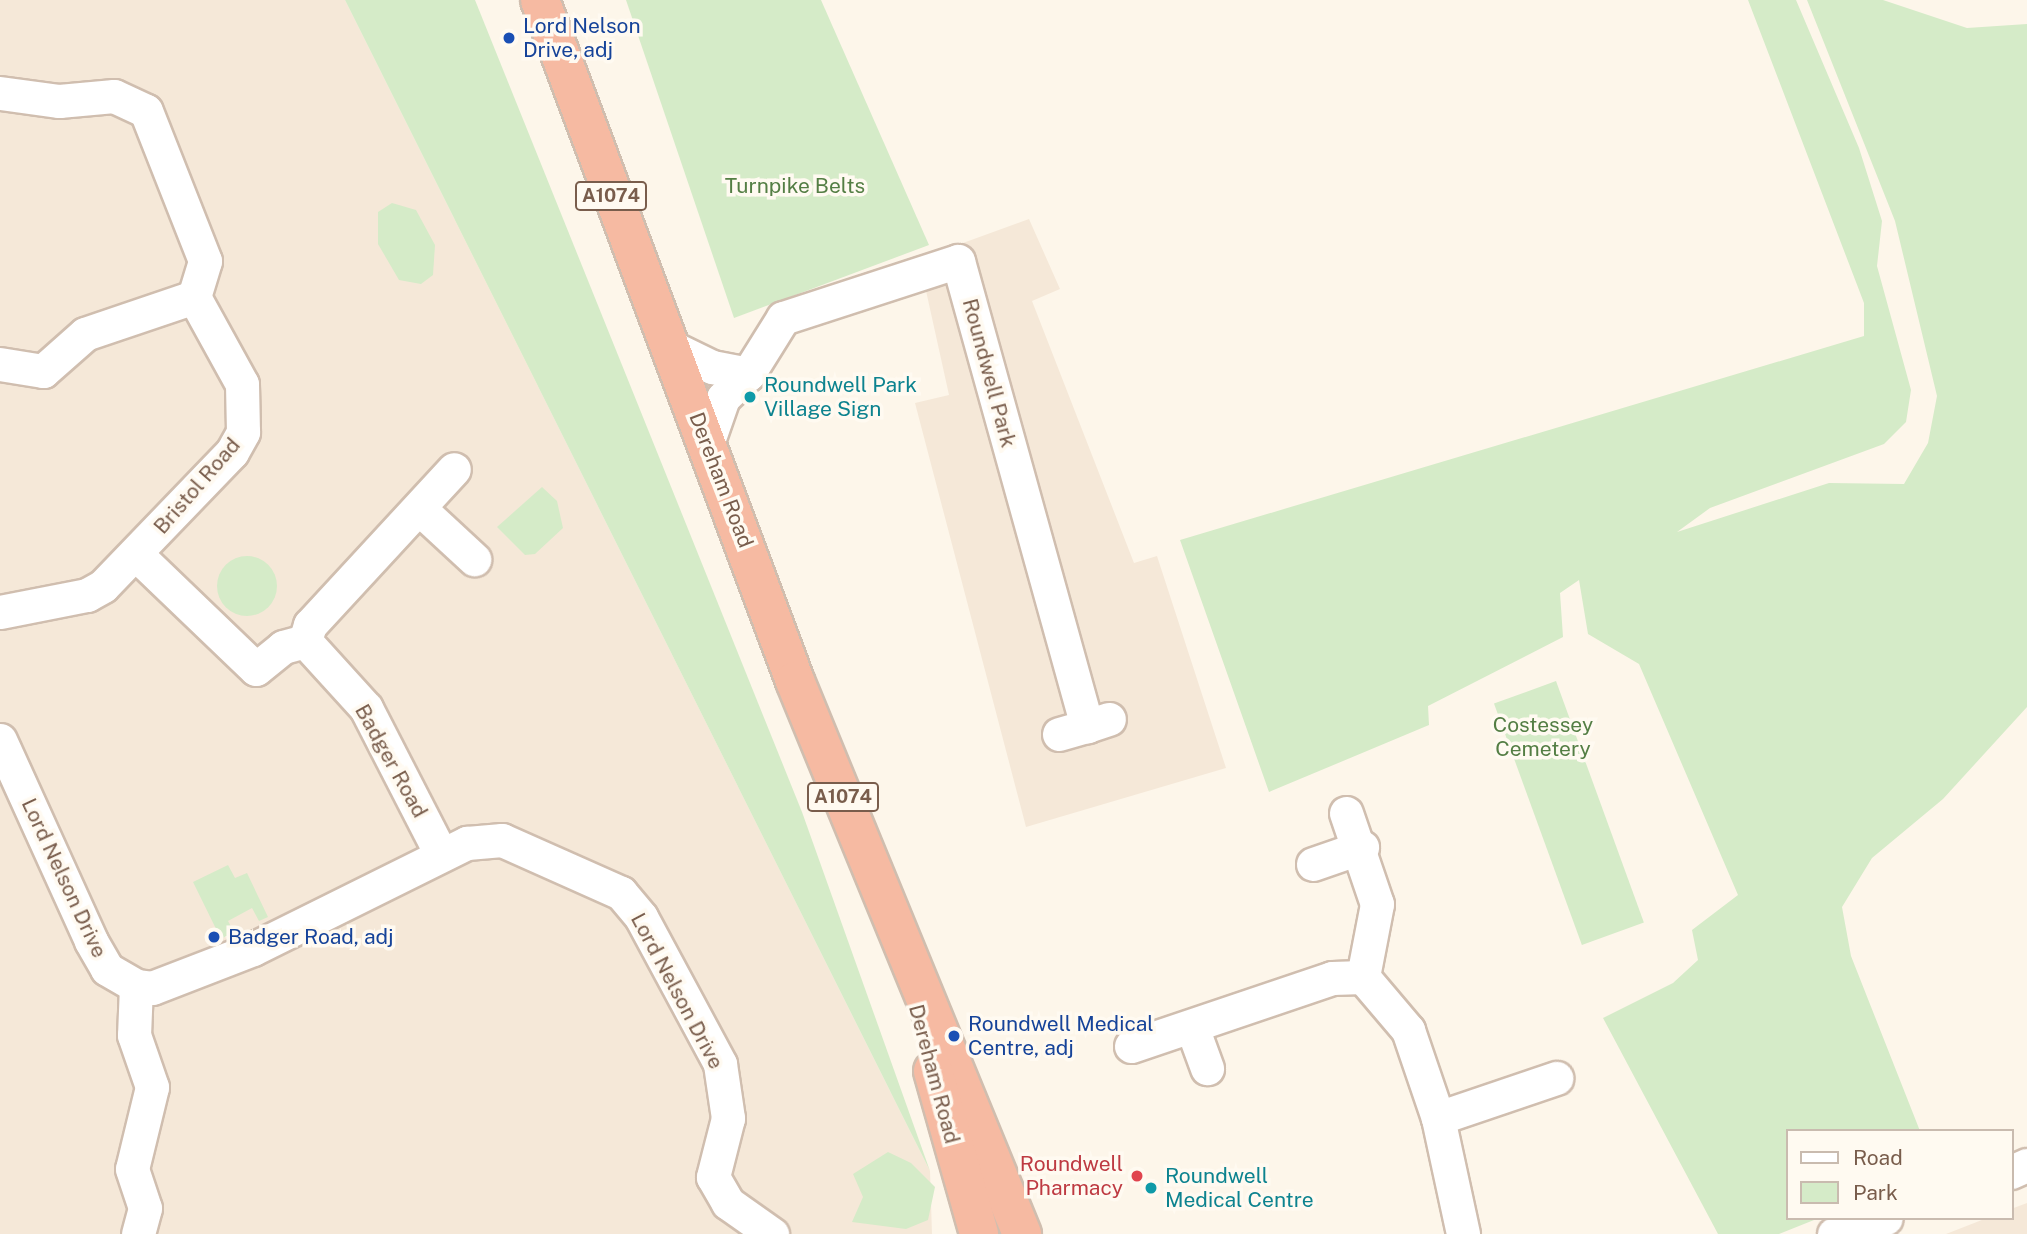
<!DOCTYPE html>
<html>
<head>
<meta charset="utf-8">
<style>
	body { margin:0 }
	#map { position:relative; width:2027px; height:1234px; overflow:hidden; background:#fdf6ea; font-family:"Public Sans",sans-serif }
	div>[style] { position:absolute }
	.residential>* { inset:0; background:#f5e8d8 }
	.green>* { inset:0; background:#d5ebc8; transform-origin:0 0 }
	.round { border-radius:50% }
	.roads { filter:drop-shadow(2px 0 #d0beaf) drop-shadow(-2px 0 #d0beaf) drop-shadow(0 2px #d0beaf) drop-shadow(0 -2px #d0beaf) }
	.minor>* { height:33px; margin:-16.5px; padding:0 16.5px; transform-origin:16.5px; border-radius:16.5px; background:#fff }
	.highway>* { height:38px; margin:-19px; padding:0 19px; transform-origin:19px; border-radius:19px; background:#f6baa2 }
	.dots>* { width:19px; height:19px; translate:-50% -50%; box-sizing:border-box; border:4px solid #fffaf1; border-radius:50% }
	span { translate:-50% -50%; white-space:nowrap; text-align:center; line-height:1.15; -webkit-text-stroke:7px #fffaf1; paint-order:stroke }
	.shield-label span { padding:2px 5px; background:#fffaf1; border:2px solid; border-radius:5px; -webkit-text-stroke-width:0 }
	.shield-label { font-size:19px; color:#795d4c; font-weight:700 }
	.transit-label { font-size:21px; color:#164399 }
	.left { translate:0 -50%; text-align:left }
	.park-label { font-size:21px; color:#547e44 }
	.street-label { font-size:21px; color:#795d4c }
	.culture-label { font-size:21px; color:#0d838f }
	.health-label { font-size:21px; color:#be3a42 }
	.right { translate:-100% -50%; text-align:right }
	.legend { position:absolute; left:1786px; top:1129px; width:228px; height:91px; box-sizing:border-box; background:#fffaf1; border:2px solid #c9bbaf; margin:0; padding:9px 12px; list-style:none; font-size:21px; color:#795d4c }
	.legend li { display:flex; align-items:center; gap:14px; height:35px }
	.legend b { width:35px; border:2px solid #c9bbaf }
</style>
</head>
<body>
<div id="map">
	<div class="residential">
		<i style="clip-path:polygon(0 0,345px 0,930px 1171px,932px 1234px,0 1234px)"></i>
		<i style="clip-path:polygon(1029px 219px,1060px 289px,1032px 301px,1134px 563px,1157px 556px,1226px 768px,1026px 827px,915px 403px,949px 395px,919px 259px)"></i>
		<i style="clip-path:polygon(2027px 1203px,2027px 1234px,1946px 1234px,1987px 1218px,2011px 1218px,2011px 1209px)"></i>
	</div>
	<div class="green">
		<i style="clip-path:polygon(345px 0,475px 0,802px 812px,930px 1171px)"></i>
		<i style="clip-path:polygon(626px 0,821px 0,929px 245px,734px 318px)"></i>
		<i style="clip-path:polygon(1748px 0,1796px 0,1859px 148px,1882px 221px,1877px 266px,1911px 390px,1906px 422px,1884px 444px,1710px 508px,1677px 532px,1829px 483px,1904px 484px,1928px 443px,1937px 396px,1895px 221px,1807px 0,1883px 0,1967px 28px,2027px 24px,2027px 707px,1943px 799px,1872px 858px,1842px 907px,1851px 956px,1920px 1131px,1787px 1131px,1787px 1218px,1819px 1218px,1779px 1234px,1718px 1234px,1603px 1018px,1673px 983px,1698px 960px,1692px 930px,1738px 895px,1639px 664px,1588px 634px,1579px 580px,1560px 593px,1563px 637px,1428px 706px,1429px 725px,1269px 792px,1180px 540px,1864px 336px,1864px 303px)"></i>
		<i style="clip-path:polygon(392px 203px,416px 210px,435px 245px,433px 275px,421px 284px,399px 280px,378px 244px,378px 212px)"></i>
		<i style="clip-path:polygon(542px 487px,557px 501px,563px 528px,535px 554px,525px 555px,497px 527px)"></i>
		<i class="round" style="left:217px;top:556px;width:60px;height:60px"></i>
		<i style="left:1556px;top:681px;width:257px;height:66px;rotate:70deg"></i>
		<i style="clip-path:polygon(228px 865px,235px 878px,247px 873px,268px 917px,259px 921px,252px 908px,228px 921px,234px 932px,221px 939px,193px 882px)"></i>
		<i style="clip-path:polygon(888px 1152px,911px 1163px,935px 1187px,928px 1220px,906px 1229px,852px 1222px,863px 1197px,853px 1174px)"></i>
	</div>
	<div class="roads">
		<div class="minor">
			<i style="left:0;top:93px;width:60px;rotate:7.7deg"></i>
			<i style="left:59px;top:101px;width:55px;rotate:-5.2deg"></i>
			<i style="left:114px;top:96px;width:35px;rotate:25deg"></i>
			<i style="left:146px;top:111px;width:161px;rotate:68.5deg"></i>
			<i style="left:205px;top:261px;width:38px;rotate:107deg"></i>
			<i style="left:194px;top:297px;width:115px;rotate:161.3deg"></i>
			<i style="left:85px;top:334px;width:56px;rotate:138.6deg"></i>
			<i style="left:43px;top:371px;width:44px;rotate:-170.8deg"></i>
			<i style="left:669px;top:346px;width:48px;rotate:26deg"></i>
			<i style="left:712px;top:367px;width:37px;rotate:11deg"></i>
			<i style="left:708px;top:441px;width:46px;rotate:-70.8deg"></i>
			<i style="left:723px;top:398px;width:35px;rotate:-44deg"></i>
			<i style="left:748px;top:374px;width:66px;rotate:-58deg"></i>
			<i style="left:783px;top:318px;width:184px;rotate:-18deg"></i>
			<i style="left:958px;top:261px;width:483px;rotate:74.5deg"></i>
			<i style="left:1087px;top:726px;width:23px;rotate:-18deg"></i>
			<i style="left:420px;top:509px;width:74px;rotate:42.8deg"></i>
			<i style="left:138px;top:556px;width:163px;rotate:43.8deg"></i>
			<i style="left:256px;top:669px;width:35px;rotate:-39deg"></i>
			<i style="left:283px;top:647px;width:23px;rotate:-15deg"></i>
			<i style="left:0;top:612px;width:89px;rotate:-11.1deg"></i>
			<i style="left:87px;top:595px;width:18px;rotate:-29deg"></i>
			<i style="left:103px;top:586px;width:186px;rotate:-46.1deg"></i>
			<i style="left:232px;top:452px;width:23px;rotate:-61deg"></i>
			<i style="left:243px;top:432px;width:48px;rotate:-91.2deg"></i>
			<i style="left:242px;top:384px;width:99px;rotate:-118.9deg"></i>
			<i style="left:1059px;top:734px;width:29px;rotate:-16deg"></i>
			<i style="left:0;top:740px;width:221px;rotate:65.6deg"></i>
			<i style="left:91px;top:941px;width:32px;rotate:60deg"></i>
			<i style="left:107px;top:969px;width:34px;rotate:30deg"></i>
			<i style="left:136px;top:986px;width:16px;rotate:7deg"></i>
			<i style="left:152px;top:988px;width:108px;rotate:-21.1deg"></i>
			<i style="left:253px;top:949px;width:239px;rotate:-26.4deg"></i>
			<i style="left:467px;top:843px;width:35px;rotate:-5deg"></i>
			<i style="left:502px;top:840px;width:130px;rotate:24deg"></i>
			<i style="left:621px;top:893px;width:31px;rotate:50deg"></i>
			<i style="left:641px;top:917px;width:167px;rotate:61.7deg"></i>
			<i style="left:720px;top:1064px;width:55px;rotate:81.6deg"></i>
			<i style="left:728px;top:1118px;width:61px;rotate:104.3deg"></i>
			<i style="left:713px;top:1177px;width:30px;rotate:60deg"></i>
			<i style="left:728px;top:1203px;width:54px;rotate:35.2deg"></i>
			<i style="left:1346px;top:813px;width:96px;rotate:71.2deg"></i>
			<i style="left:1377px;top:904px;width:74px;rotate:100.9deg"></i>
			<i style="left:441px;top:854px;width:164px;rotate:-117.2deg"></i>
			<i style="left:366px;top:708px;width:91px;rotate:-132.3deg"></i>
			<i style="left:305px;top:641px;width:17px;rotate:-73deg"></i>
			<i style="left:310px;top:625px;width:212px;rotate:-47.3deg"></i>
			<i style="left:1313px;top:864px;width:52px;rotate:-19.1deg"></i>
			<i style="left:136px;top:986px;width:49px;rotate:92.3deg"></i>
			<i style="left:134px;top:1035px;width:55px;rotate:70.9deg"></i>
			<i style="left:152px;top:1087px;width:84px;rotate:103.7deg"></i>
			<i style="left:132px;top:1169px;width:41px;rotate:71.6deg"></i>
			<i style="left:145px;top:1208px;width:27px;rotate:105deg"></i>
			<i style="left:1192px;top:1027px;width:44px;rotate:69.9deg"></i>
			<i style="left:1131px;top:1046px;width:212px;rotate:-18.7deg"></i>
			<i style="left:1332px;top:978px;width:31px;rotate:-2deg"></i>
			<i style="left:1363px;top:977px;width:70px;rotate:49.7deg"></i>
			<i style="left:1408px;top:1030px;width:93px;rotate:71.2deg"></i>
			<i style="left:1438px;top:1118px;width:119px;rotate:77.8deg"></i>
			<i style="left:1438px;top:1118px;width:125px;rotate:-18.7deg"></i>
			<i style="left:2011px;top:1172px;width:17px;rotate:-24deg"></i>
			<i style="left:1834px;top:1234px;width:54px;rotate:-17.1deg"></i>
		</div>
		<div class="highway">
			<i style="left:540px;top:0;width:727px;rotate:69.47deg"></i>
			<i style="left:795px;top:681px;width:598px;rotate:67.68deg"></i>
			<i style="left:933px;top:1071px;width:169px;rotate:74.2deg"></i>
		</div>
	</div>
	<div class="dots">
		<i style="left:509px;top:38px;background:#1a4fb4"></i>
		<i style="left:750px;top:397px;background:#0f9aa8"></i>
		<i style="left:214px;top:937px;background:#1a4fb4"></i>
		<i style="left:954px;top:1036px;background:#1a4fb4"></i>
		<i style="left:1137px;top:1176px;background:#e0444e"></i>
		<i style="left:1151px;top:1188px;background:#0f9aa8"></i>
	</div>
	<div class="shield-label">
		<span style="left:611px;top:196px">A1074</span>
		<span style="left:843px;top:797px">A1074</span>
	</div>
	<div class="transit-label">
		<span class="left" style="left:523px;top:38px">Lord Nelson<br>Drive, adj</span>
		<span class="left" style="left:228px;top:937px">Badger Road, adj</span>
		<span class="left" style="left:968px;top:1036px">Roundwell Medical<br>Centre, adj</span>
	</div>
	<div class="park-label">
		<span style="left:795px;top:186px">Turnpike Belts</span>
		<span style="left:1543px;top:737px">Costessey<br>Cemetery</span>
	</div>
	<div class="street-label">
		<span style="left:989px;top:373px;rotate:75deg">Roundwell Park</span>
		<span style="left:721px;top:480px;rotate:69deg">Dereham Road</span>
		<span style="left:197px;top:486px;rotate:-49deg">Bristol Road</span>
		<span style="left:391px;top:761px;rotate:61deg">Badger Road</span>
		<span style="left:64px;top:878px;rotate:65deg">Lord Nelson Drive</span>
		<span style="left:677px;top:991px;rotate:62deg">Lord Nelson Drive</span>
		<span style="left:934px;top:1074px;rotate:75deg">Dereham Road</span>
	</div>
	<div class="culture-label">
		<span class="left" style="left:764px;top:397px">Roundwell Park<br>Village Sign</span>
		<span class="left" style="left:1165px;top:1188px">Roundwell<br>Medical Centre</span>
	</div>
	<div class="health-label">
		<span class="right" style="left:1123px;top:1176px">Roundwell<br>Pharmacy</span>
	</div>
	<ul class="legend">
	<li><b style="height:9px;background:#fff"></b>Road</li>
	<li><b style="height:19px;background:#d5ebc8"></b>Park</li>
	</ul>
</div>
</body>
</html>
